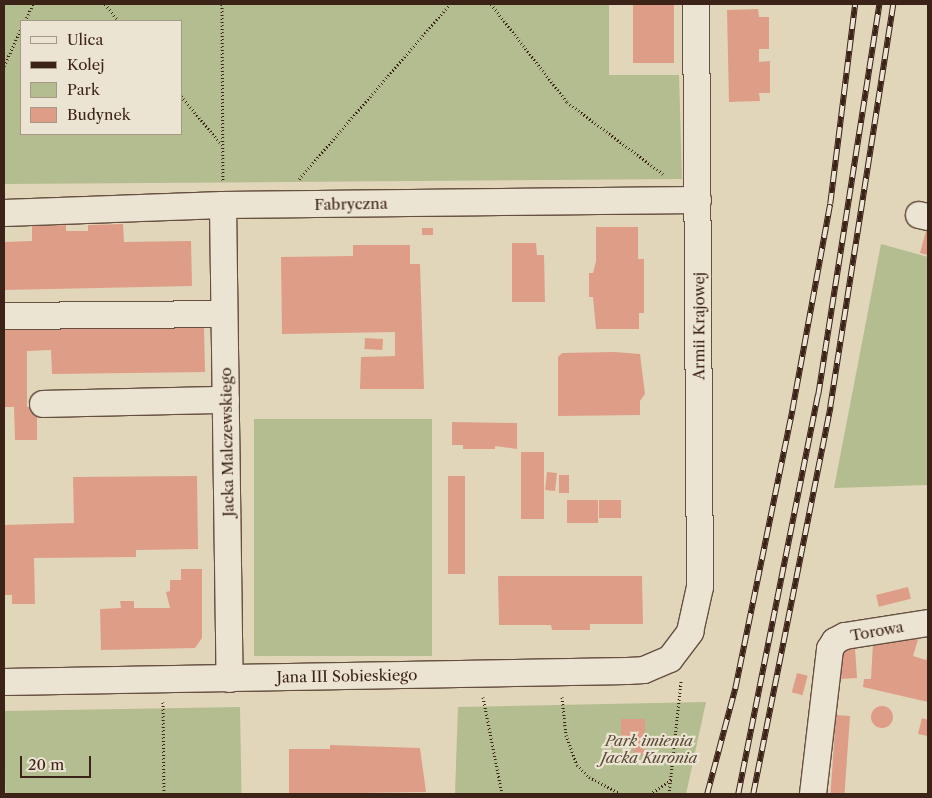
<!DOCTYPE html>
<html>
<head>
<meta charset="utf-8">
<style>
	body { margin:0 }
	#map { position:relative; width:932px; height:798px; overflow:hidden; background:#e1d6b9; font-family:"Libre Caslon Text",serif }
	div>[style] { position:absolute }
	.green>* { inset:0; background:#b3bd8f; transform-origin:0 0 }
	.building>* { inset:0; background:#de9d87; transform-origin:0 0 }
	.round { border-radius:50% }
	.path>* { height:3px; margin-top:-1.5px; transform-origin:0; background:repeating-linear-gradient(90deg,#3c2317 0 1px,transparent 0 3.5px) }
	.roads { filter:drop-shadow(1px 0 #655040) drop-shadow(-1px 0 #655040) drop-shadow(0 1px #655040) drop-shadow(0 -1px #655040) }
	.minor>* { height:26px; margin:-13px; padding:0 13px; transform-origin:13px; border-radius:13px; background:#ece4d2 }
	.rail>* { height:5.5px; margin-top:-2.75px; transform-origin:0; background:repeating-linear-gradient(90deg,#ece4d2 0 11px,#3c2317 0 22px); box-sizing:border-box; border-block:1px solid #3c2317 }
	span { translate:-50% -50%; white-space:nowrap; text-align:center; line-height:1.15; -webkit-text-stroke:4.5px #ece4d2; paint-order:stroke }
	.street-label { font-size:15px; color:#3c2317 }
	.park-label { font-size:15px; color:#5a4a35; font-style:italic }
	.frame { position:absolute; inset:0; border:5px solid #3c2317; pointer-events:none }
	.legend { position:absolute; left:20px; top:20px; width:162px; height:115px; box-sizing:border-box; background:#ece4d2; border:1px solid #a69787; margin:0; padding:6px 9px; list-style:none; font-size:15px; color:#3c2317 }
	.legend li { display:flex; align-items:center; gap:10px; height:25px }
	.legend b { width:25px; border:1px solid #a69787 }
	.scale { position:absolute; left:20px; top:756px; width:71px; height:22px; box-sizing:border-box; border:2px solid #3c2317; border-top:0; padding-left:6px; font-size:15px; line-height:18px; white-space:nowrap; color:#3c2317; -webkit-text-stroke:4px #ece4d2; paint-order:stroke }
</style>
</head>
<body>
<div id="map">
	<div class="green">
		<i style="clip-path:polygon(evenodd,4px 4px,609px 4px,609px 75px,679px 75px,682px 179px,4px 184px,4px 4px,21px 21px,181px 21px,181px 134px,21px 134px,21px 21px)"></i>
		<i style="clip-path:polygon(881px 244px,928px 257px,928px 485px,834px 488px)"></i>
		<i style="left:432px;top:419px;width:237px;height:178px;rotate:90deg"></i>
		<i style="clip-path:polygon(706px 702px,686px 794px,455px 794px,458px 707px)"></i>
		<i style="left:240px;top:707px;width:87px;height:236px;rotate:89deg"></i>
	</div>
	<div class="building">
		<i style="left:633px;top:4px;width:41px;height:59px"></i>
		<i style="clip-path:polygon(758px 9px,759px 17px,769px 17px,769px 49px,759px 49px,759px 62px,770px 61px,770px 93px,759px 93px,760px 101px,729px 102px,727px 10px)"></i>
		<i style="clip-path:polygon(123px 224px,124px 242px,191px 241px,192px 286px,4px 290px,4px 242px,32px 241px,32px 226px,66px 225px,66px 231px,88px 231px,88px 225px)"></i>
		<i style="clip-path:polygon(596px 227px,638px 227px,638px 259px,644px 259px,644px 313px,639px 313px,639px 329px,596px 329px,593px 297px,589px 297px,589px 273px,593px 273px,596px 261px)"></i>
		<i style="left:422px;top:228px;width:11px;height:7px"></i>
		<i style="clip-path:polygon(926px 231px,928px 231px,928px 255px,920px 253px)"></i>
		<i style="clip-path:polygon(512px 243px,536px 243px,537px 255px,544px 255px,545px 302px,512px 302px)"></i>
		<i style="clip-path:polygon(353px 245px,410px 245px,410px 264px,420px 264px,424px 389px,360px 389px,361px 357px,395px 356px,395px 332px,282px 334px,281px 257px,353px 256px)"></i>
		<i style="clip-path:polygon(204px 327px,205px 372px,52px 374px,51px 350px,27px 351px,27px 407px,37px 407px,37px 440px,15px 440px,14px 407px,4px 407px,4px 328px)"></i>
		<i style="left:365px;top:338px;width:18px;height:11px;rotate:3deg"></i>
		<i style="clip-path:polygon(614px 352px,640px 354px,645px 394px,640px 401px,640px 415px,558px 416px,558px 357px,562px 353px)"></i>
		<i style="clip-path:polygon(452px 422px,517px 423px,517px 449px,495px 446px,495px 449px,463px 449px,463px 445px,452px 445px)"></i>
		<i style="left:544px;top:452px;width:67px;height:23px;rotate:90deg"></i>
		<i style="left:547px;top:472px;width:10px;height:18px;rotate:6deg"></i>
		<i style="left:569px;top:475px;width:18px;height:10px;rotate:90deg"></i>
		<i style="clip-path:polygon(197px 476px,198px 549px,136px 550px,136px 557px,34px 558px,35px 604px,12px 604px,12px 595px,4px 595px,4px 525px,74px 523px,73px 477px)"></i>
		<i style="left:448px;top:476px;width:17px;height:98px"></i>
		<i style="left:567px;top:500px;width:31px;height:23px"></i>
		<i style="left:599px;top:500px;width:22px;height:18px"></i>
		<i style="clip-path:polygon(181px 569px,202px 569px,202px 638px,195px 648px,101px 650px,100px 609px,121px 608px,120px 601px,134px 601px,134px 608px,170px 608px,166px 592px,170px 591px,170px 580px,181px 580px)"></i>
		<i style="clip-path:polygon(498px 576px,642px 576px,643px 624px,590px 624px,590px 630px,552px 630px,551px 625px,499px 625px)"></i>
		<i style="left:908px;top:587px;width:12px;height:33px;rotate:76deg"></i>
		<i style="clip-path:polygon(920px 633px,913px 656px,926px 660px,928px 655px,928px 702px,863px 687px,864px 679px,871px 679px,873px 642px)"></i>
		<i style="left:855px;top:649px;width:29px;height:16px;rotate:86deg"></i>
		<i style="left:797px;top:673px;width:11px;height:20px;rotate:15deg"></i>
		<i class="round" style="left:871px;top:706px;width:22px;height:22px"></i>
		<i style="left:836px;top:715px;width:14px;height:79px;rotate:4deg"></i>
		<i style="clip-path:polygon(922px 718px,928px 720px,928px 736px,918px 734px)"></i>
		<i style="clip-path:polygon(621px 719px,645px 719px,645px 755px,633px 754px,633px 743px,621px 743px)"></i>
		<i style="clip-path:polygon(330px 745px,420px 748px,426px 792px,289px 794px,289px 749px,330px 749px)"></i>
	</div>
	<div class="path">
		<i style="left:105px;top:4px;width:22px;rotate:51deg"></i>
		<i style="left:222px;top:4px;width:178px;rotate:89.7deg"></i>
		<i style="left:491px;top:4px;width:124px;rotate:52.2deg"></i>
		<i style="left:567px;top:102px;width:120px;rotate:36.9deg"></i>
		<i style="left:25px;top:21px;width:19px;rotate:-65deg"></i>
		<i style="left:4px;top:66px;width:41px;rotate:-65.3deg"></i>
		<i style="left:181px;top:96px;width:64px;rotate:50.1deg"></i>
		<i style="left:299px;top:179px;width:231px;rotate:-49.2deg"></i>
		<i style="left:483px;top:697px;width:99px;rotate:78.9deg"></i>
		<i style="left:562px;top:697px;width:38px;rotate:84deg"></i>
		<i style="left:566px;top:735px;width:32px;rotate:70deg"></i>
		<i style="left:577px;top:765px;width:17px;rotate:45deg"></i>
		<i style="left:589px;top:777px;width:36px;rotate:28deg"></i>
		<i style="left:163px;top:702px;width:92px;rotate:89.4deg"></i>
		<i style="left:650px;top:794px;width:27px;rotate:-34deg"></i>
		<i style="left:669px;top:794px;width:114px;rotate:-83.9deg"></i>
	</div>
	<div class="roads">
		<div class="minor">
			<i style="left:223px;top:205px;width:474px;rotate:89.2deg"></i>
			<i style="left:4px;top:213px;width:219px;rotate:-2.1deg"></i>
			<i style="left:223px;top:205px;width:475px;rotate:-0.6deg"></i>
			<i style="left:919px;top:215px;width:9px;rotate:13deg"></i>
			<i style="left:4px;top:316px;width:220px;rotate:-0.5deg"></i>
			<i style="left:43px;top:404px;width:183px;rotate:-1.3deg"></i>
			<i style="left:4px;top:682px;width:623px;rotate:-1.01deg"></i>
			<i style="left:627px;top:671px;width:17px;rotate:-3deg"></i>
			<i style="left:644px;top:670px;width:28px;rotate:-23deg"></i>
			<i style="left:670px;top:659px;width:34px;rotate:-53deg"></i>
			<i style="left:690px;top:632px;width:46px;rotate:-77.5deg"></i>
			<i style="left:700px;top:587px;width:583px;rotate:-90.39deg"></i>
			<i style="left:813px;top:794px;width:146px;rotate:-83.3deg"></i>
			<i style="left:830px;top:649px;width:9px;rotate:-58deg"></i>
			<i style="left:835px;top:641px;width:11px;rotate:-27deg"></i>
			<i style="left:845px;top:636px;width:84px;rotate:-8.9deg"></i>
		</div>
	</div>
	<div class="rail">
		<i style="left:707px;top:794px;width:109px;rotate:-75.1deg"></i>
		<i style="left:735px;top:689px;width:284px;rotate:-78.4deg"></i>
		<i style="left:792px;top:411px;width:210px;rotate:-79.6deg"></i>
		<i style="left:830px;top:204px;width:202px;rotate:-82.9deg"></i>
		<i style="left:738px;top:794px;width:407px;rotate:-78.7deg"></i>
		<i style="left:818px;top:395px;width:396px;rotate:-81.1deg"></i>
		<i style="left:753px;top:794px;width:395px;rotate:-78.7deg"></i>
		<i style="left:830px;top:407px;width:408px;rotate:-81.1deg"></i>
	</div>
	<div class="street-label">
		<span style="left:351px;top:204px;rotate:-1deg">Fabryczna</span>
		<span style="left:699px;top:326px;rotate:-90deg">Armii Krajowej</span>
		<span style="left:227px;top:442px;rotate:-91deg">Jacka Malczewskiego</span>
		<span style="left:877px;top:631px;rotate:-10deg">Torowa</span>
		<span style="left:347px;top:676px;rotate:-1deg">Jana III Sobieskiego</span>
	</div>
	<div class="park-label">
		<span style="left:649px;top:749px">Park imienia<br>Jacka Kuronia</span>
	</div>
	<div class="frame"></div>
	<ul class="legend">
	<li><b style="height:6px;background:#ece4d2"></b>Ulica</li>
	<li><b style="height:6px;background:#3c2317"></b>Kolej</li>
	<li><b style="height:14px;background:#b3bd8f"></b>Park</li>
	<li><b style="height:14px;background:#de9d87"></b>Budynek</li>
	</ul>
	<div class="scale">20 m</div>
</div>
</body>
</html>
